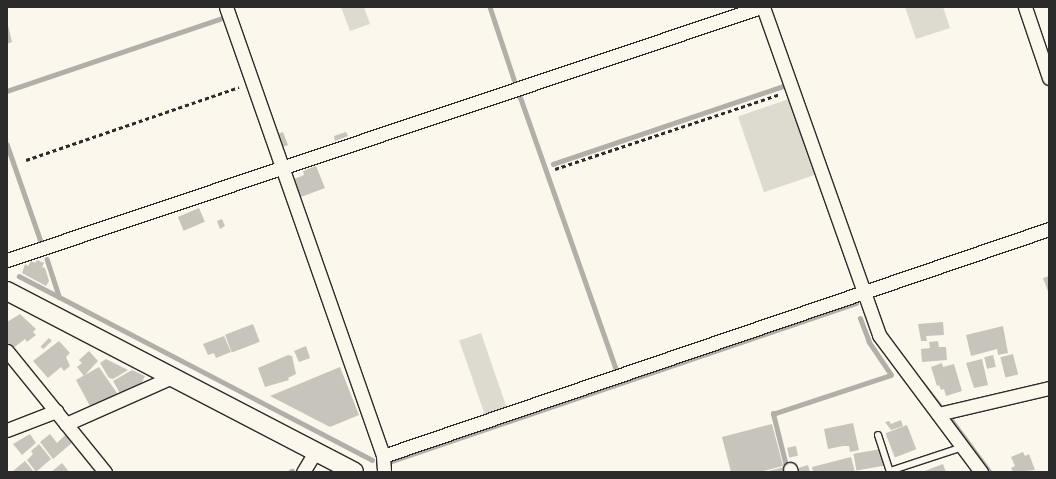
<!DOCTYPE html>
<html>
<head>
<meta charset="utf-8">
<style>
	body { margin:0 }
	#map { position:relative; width:1056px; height:479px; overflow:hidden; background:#fbf7ec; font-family:"Shantell Sans",sans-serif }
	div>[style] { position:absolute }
	.green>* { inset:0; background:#dddad0; transform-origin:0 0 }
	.stream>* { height:4.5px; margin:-2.25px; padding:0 2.25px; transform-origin:2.25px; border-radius:2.25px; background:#b1afa7 }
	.building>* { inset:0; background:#c7c4bc; transform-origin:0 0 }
	.path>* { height:2.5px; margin-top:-1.25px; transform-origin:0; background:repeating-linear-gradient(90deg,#2b2b2b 0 4px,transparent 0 7px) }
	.roads { filter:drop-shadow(1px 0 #2b2b2b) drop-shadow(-1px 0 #2b2b2b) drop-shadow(0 1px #2b2b2b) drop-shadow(0 -1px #2b2b2b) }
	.lane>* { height:6px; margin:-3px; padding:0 3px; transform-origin:3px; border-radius:3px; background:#fbf7ec }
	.street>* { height:13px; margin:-6.5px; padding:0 6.5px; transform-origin:6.5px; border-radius:6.5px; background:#fbf7ec }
	.secondary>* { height:18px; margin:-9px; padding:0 9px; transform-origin:9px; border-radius:9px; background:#fbf7ec }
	span { translate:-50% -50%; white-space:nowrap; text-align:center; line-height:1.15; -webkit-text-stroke:3px #fbf7ec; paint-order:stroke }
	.frame { position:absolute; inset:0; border:8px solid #2b2b2b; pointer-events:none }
</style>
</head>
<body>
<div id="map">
	<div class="green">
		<i style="clip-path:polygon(341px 7px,364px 7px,370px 24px,350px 31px)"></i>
		<i style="clip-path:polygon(905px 7px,943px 7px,950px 28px,916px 39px)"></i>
		<i style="left:789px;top:99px;width:80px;height:54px;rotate:71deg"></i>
		<i style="left:481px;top:333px;width:82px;height:23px;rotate:71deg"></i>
	</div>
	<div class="stream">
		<i style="left:490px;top:7px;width:76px;rotate:71.6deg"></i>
		<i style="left:7px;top:91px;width:225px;rotate:-18.7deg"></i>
		<i style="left:520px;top:96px;width:293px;rotate:70.6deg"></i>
		<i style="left:7px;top:144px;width:101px;rotate:70.8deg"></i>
		<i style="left:553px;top:164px;width:243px;rotate:-18.7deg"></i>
		<i style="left:47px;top:259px;width:40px;rotate:72deg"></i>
		<i style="left:19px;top:276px;width:398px;rotate:27.5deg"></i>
		<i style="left:922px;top:383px;width:29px;rotate:52deg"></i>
		<i style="left:950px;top:418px;width:67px;rotate:53.5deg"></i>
		<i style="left:392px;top:461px;width:490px;rotate:-18.8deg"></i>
		<i style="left:786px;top:466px;width:54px;rotate:-104deg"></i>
		<i style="left:773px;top:414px;width:124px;rotate:-18.3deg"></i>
		<i style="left:891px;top:375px;width:40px;rotate:-124deg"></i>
		<i style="left:869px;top:342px;width:25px;rotate:-111deg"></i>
		<i style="left:290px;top:472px;width:2px;rotate:-27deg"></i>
	</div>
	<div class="building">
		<i style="clip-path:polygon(7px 21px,12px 42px,7px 44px)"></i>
		<i style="left:283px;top:132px;width:14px;height:5px;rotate:69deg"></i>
		<i style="clip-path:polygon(346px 132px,348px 136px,335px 141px,334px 136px)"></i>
		<i style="clip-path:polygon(316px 166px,325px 188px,301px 197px,294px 179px,304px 175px,303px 171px)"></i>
		<i style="left:199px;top:208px;width:15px;height:23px;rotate:67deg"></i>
		<i style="clip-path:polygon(222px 219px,225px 226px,220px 229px,217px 221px)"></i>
		<i style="clip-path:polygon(37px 260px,44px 263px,42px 267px,45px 268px,49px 281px,46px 286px,22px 273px,25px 264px,28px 266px,31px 261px,35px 263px)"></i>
		<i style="clip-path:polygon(1049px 276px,1049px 294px,1043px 278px)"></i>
		<i style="clip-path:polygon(20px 314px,36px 329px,33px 332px,36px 335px,27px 342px,25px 339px,12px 349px,7px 343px,7px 322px)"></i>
		<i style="clip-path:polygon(943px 322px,944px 335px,926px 336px,927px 341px,921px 341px,918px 324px)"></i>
		<i style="left:253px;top:324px;width:19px;height:30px;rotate:69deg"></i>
		<i style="clip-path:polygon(1003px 326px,1008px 353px,998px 355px,997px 349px,971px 356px,966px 335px)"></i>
		<i style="clip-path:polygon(224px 336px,231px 352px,216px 358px,214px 353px,208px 355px,203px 344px)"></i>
		<i style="left:49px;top:338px;width:4px;height:12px;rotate:45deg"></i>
		<i style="clip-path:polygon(59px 341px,70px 353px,66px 357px,70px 366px,64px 371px,61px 367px,48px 378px,33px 361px)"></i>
		<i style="clip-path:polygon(938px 341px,939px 347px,946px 347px,947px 360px,922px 362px,921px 349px,930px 348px,929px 342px)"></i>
		<i style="clip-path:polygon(306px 346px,310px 358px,299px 362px,294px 351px)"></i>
		<i style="clip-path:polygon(89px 351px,98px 361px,84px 376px,77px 367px,82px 363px,79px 360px)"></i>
		<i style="left:1013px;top:354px;width:21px;height:13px;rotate:76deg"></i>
		<i style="clip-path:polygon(288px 355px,292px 356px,296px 374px,288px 378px,289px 380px,265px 387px,258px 368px)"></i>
		<i style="left:993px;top:355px;width:12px;height:9px;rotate:76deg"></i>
		<i style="clip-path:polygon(106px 359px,128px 370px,113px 379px,109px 378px,100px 363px)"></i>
		<i style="clip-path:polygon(982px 359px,988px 385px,974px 388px,966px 363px)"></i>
		<i style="clip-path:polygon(942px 363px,943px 367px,954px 364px,962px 391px,946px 396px,944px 389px,941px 390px,939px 385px,937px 386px,931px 367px)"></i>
		<i style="clip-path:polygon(99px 367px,119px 396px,91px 408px,76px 380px)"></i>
		<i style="clip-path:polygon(340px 367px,359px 415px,330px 427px,270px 396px)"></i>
		<i style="clip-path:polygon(132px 370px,145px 376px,141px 384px,121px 395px,113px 381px)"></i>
		<i style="clip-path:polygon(901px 420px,903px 426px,891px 430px,885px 422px,889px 421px,891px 424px)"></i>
		<i style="clip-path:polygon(853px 423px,859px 450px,850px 452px,849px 446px,843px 446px,828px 449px,824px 429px)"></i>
		<i style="clip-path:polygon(772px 424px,783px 466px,760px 472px,731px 472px,722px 437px)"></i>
		<i style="left:907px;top:425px;width:26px;height:23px;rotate:69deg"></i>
		<i style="clip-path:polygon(30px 434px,36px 443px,22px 455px,13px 444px)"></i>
		<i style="clip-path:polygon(50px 434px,57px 443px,66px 434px,73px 442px,53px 459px,40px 442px)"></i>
		<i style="clip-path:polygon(39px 444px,51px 459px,36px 472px,27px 460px,33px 454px,31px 451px)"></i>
		<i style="left:796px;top:446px;width:10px;height:9px;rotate:79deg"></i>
		<i style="left:881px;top:449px;width:17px;height:28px;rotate:80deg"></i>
		<i style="clip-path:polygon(1023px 452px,1025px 456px,1029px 454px,1035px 470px,1013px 472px,1011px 468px,1015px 466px,1011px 457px)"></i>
		<i style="clip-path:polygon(851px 457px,855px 472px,813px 472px,812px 467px)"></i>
		<i style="clip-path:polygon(25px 461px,34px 472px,14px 472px,13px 471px)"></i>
		<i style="clip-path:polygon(62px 463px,69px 472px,51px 472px)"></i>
		<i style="clip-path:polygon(943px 464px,946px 472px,922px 472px)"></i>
		<i style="clip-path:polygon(808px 465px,810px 472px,796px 472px,795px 469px)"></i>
		<i style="clip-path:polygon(784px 467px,785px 472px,765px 472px)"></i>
	</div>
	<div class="path">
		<i style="left:26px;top:160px;width:225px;rotate:-18.9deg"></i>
		<i style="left:555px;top:169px;width:237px;rotate:-18.4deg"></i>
	</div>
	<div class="roads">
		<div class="lane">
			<i style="left:878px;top:435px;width:39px;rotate:72deg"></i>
			<i style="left:890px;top:471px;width:77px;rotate:-18.2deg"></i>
		</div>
		<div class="street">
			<i style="left:226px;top:7px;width:476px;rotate:70.7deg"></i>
			<i style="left:383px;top:456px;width:16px;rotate:86deg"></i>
			<i style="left:763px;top:7px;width:348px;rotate:70.5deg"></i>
			<i style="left:879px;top:335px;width:171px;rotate:53.3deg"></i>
			<i style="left:1025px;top:7px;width:75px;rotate:71.3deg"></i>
			<i style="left:7px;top:260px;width:795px;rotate:-18.55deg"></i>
			<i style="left:7px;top:351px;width:156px;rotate:51deg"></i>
			<i style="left:938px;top:414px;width:114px;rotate:-13.2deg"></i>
			<i style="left:66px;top:424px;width:116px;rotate:-23.9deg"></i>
			<i style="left:7px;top:430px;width:53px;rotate:-21.2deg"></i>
			<i style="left:383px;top:456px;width:704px;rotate:-18.82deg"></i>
			<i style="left:790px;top:469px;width:3px;rotate:72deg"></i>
			<i style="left:303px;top:472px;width:23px;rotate:-59deg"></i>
		</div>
		<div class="secondary">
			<i style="left:7px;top:291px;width:391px;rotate:27.5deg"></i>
		</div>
	</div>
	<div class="frame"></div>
</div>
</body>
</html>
